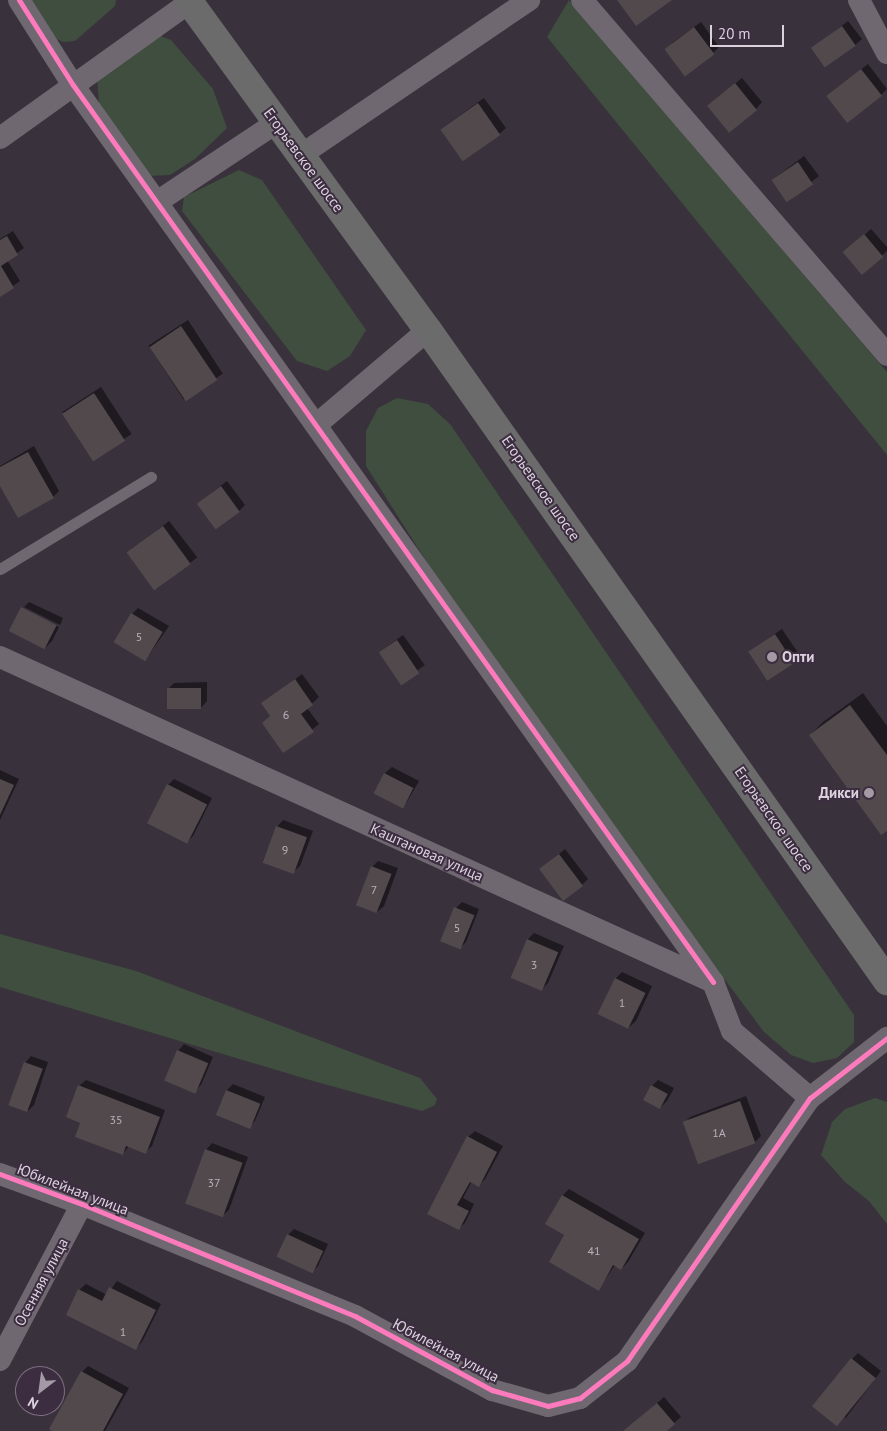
<!DOCTYPE html>
<html>
<head>
<meta charset="utf-8">
<style>
	body { margin:0 }
	#map { position:relative; width:887px; height:1431px; overflow:hidden; background:#39313c; font-family:"PT Sans",sans-serif }
	div>[style] { position:absolute }
	.green>* { inset:0; background:#3f4e3e }
	.shadow>* { inset:0; background:#0007; transform-origin:0 0 }
	.building>* { inset:0; background:#52494d; transform-origin:0 0 }
	.lane>* { height:11px; margin:-5.5px; padding:0 5.5px; transform-origin:5.5px; border-radius:5.5px; background:#6f6870 }
	.street>* { height:22px; margin:-11px; padding:0 11px; transform-origin:11px; border-radius:11px; background:#6f6870 }
	.primary>* { height:28px; margin:-14px; padding:0 14px; transform-origin:14px; border-radius:14px; background:#6b6b6c }
	.cycleway>* { height:5px; margin:-2.5px; padding:0 2.5px; transform-origin:2.5px; border-radius:2.5px; background:#fd7abc }
	.dots>* { width:14px; height:14px; translate:-50% -50%; box-sizing:border-box; border:2px solid #3c2d40; border-radius:50% }
	span { translate:-50% -50%; white-space:nowrap; text-align:center; line-height:1.15; -webkit-text-stroke:4px #3c2d40; paint-order:stroke }
	.number-label { font-size:12px; color:#bab0ba }
	.number-label span { -webkit-text-stroke-width:0 }
	.street-label { font-size:15px; color:#dcd2de }
	.poi-label { font-size:15px; color:#dcd2de; font-weight:700 }
	.left { translate:0 -50%; text-align:left }
	.right { translate:-100% -50%; text-align:right }
	.north { position:absolute; left:15px; top:1366px; width:50px; height:50px; box-sizing:border-box; background:#3c2d40; border:1px solid #7c6f7f; border-radius:50%; rotate:210deg; font-size:14px; font-weight:700; line-height:20px; text-align:center; color:#dcd2de }
	.north::after { content:''; display:block; margin:auto; width:18px; height:22px; background:#a39aa5; clip-path:polygon(50% 0,100% 100%,50% 72%,0 100%) }
	.scale { position:absolute; left:710px; top:25px; width:74px; height:22px; box-sizing:border-box; border:2px solid #dcd2de; border-top:0; padding-left:6px; font-size:15px; line-height:18px; white-space:nowrap; color:#dcd2de; -webkit-text-stroke:4px #3c2d40; paint-order:stroke }
</style>
</head>
<body>
<div id="map">
	<div class="green">
		<i style="clip-path:polygon(26px 0,116px 0,115px 6px,75px 41px,63px 42px,48px 35px)"></i>
		<i style="clip-path:polygon(569px 0,887px 372px,887px 455px,547px 37px)"></i>
		<i style="clip-path:polygon(152px 33px,171px 40px,213px 89px,227px 128px,195px 159px,170px 175px,149px 176px,99px 104px,97px 76px)"></i>
		<i style="clip-path:polygon(239px 170px,262px 180px,366px 330px,350px 356px,327px 371px,297px 361px,182px 211px,184px 197px)"></i>
		<i style="clip-path:polygon(397px 398px,428px 404px,450px 424px,854px 1015px,854px 1042px,837px 1058px,813px 1063px,791px 1055px,764px 1032px,504px 684px,366px 466px,366px 431px,378px 408px)"></i>
		<i style="clip-path:polygon(0 934px,136px 971px,420px 1078px,437px 1099px,435px 1105px,422px 1111px,313px 1081px,0 987px)"></i>
		<i style="clip-path:polygon(875px 1098px,887px 1102px,887px 1224px,869px 1201px,845px 1182px,821px 1155px,832px 1122px,845px 1109px)"></i>
	</div>
	<div class="shadow">
		<i style="clip-path:polygon(848px 21px,862px 39px,855px 45px,813px 48px)"></i>
		<i style="clip-path:polygon(701px 22px,719px 47px,713px 53px,672px 43px)"></i>
		<i style="clip-path:polygon(868px 64px,887px 89px,881px 95px,828px 96px)"></i>
		<i style="clip-path:polygon(742px 78px,762px 102px,756px 109px,715px 100px)"></i>
		<i style="clip-path:polygon(484px 98px,506px 128px,499px 134px,441px 129px)"></i>
		<i style="left:804px;top:156px;width:25px;height:38px;rotate:53deg"></i>
		<i style="clip-path:polygon(871px 229px,887px 247px,887px 251px,862px 273px,851px 247px)"></i>
		<i style="clip-path:polygon(13px 231px,24px 248px,7px 260px,20px 281px,0 295px,0 239px)"></i>
		<i style="left:188px;top:320px;width:64px;height:47px;rotate:57deg"></i>
		<i style="left:101px;top:387px;width:56px;height:46px;rotate:57deg"></i>
		<i style="clip-path:polygon(34px 446px,59px 491px,53px 497px,0 484px,0 466px)"></i>
		<i style="clip-path:polygon(227px 481px,245px 505px,239px 511px,205px 498px)"></i>
		<i style="left:169px;top:521px;width:46px;height:51px;rotate:52deg"></i>
		<i style="clip-path:polygon(29px 602px,63px 618px,60px 625px,24px 607px)"></i>
		<i style="clip-path:polygon(23px 607px,23px 610px,59px 627px,52px 641px,46px 647px,12px 631px)"></i>
		<i style="clip-path:polygon(138px 608px,169px 626px,146px 659px,132px 614px)"></i>
		<i style="left:782px;top:629px;width:32px;height:39px;rotate:56deg"></i>
		<i style="left:403px;top:635px;width:37px;height:29px;rotate:54deg"></i>
		<i style="clip-path:polygon(302px 674px,319px 697px,307px 708px,319px 724px,284px 752px,271px 715px,263px 703px)"></i>
		<i style="clip-path:polygon(207px 682px,207px 701px,201px 708px,168px 689px,174px 683px)"></i>
		<i style="clip-path:polygon(863px 693px,887px 726px,887px 829px,810px 735px,823px 722px)"></i>
		<i style="clip-path:polygon(392px 767px,419px 781px,408px 800px,402px 807px,375px 792px,385px 773px)"></i>
		<i style="clip-path:polygon(0 770px,19px 779px,0 820px)"></i>
		<i style="clip-path:polygon(174px 779px,212px 798px,193px 836px,187px 842px,168px 785px)"></i>
		<i style="clip-path:polygon(283px 820px,313px 831px,300px 866px,293px 872px,277px 827px)"></i>
		<i style="clip-path:polygon(565px 849px,588px 879px,582px 885px,541px 869px)"></i>
		<i style="clip-path:polygon(378px 861px,398px 868px,384px 906px,377px 912px,372px 867px)"></i>
		<i style="clip-path:polygon(462px 902px,479px 909px,466px 942px,460px 948px,456px 908px)"></i>
		<i style="clip-path:polygon(534px 933px,564px 946px,548px 983px,542px 989px,512px 977px,528px 939px)"></i>
		<i style="clip-path:polygon(622px 972px,652px 986px,636px 1021px,629px 1027px,600px 1013px,616px 978px)"></i>
		<i style="clip-path:polygon(184px 1044px,213px 1057px,201px 1085px,195px 1091px,178px 1051px)"></i>
		<i style="clip-path:polygon(31px 1056px,48px 1062px,34px 1105px,28px 1111px,25px 1063px)"></i>
		<i style="clip-path:polygon(86px 1080px,165px 1110px,152px 1146px,145px 1152px,129px 1146px,123px 1154px,82px 1122px,79px 1086px)"></i>
		<i style="clip-path:polygon(658px 1080px,674px 1088px,667px 1101px,661px 1107px,652px 1086px)"></i>
		<i style="clip-path:polygon(233px 1084px,265px 1097px,255px 1121px,249px 1127px,227px 1090px)"></i>
		<i style="clip-path:polygon(746px 1096px,761px 1136px,755px 1142px,699px 1163px,684px 1123px,690px 1117px)"></i>
		<i style="clip-path:polygon(475px 1131px,503px 1146px,485px 1179px,479px 1185px,472px 1181px,463px 1198px,474px 1204px,465px 1223px,458px 1229px,428px 1213px,468px 1137px)"></i>
		<i style="clip-path:polygon(212px 1143px,248px 1157px,229px 1210px,222px 1216px,206px 1150px)"></i>
		<i style="clip-path:polygon(569px 1189px,645px 1233px,628px 1262px,621px 1269px,615px 1265px,598px 1290px,566px 1235px,563px 1195px)"></i>
		<i style="clip-path:polygon(294px 1229px,328px 1244px,318px 1266px,312px 1272px,288px 1235px)"></i>
		<i style="clip-path:polygon(117px 1281px,161px 1304px,142px 1342px,136px 1348px,79px 1290px,86px 1284px,107px 1295px)"></i>
		<i style="clip-path:polygon(858px 1353px,881px 1371px,845px 1419px,852px 1359px)"></i>
		<i style="clip-path:polygon(88px 1366px,129px 1388px,105px 1431px,54px 1431px,82px 1372px)"></i>
		<i style="clip-path:polygon(664px 1397px,681px 1417px,674px 1423px,665px 1431px,626px 1431px)"></i>
	</div>
	<div class="building">
		<i style="clip-path:polygon(617px 0,672px 0,636px 26px)"></i>
		<i style="left:842px;top:26px;width:24px;height:38px;rotate:55deg"></i>
		<i style="left:694px;top:27px;width:34px;height:37px;rotate:53deg"></i>
		<i style="left:861px;top:69px;width:34px;height:44px;rotate:52deg"></i>
		<i style="left:735px;top:83px;width:35px;height:36px;rotate:51deg"></i>
		<i style="left:478px;top:103px;width:39px;height:46px;rotate:55deg"></i>
		<i style="left:798px;top:162px;width:27px;height:32px;rotate:56deg"></i>
		<i style="left:864px;top:234px;width:30px;height:28px;rotate:50deg"></i>
		<i style="clip-path:polygon(7px 236px,18px 255px,1px 266px,14px 288px,0 297px,0 240px)"></i>
		<i style="left:181px;top:326px;width:65px;height:38px;rotate:56deg"></i>
		<i style="left:94px;top:393px;width:57px;height:38px;rotate:57deg"></i>
		<i style="clip-path:polygon(28px 452px,54px 498px,18px 518px,0 486px,0 467px)"></i>
		<i style="left:221px;top:486px;width:32px;height:30px;rotate:54deg"></i>
		<i style="left:163px;top:526px;width:47px;height:45px;rotate:54deg"></i>
		<i style="left:21px;top:607px;width:40px;height:27px;rotate:27deg"></i>
		<i style="left:131px;top:613px;width:37px;height:34px;rotate:31deg"></i>
		<i style="left:775px;top:634px;width:35px;height:32px;rotate:57deg"></i>
		<i style="left:397px;top:640px;width:40px;height:22px;rotate:56deg"></i>
		<i style="clip-path:polygon(295px 679px,313px 705px,301px 714px,314px 732px,283px 753px,262px 723px,270px 716px,261px 703px)"></i>
		<i style="left:201px;top:688px;width:21px;height:34px;rotate:90deg"></i>
		<i style="clip-path:polygon(850px 705px,887px 755px,887px 831px,881px 835px,809px 735px)"></i>
		<i style="left:384px;top:773px;width:33px;height:23px;rotate:27deg"></i>
		<i style="clip-path:polygon(0 779px,14px 785px,0 815px)"></i>
		<i style="left:167px;top:784px;width:45px;height:44px;rotate:27deg"></i>
		<i style="left:276px;top:826px;width:33px;height:39px;rotate:20deg"></i>
		<i style="left:559px;top:854px;width:40px;height:25px;rotate:53deg"></i>
		<i style="left:371px;top:866px;width:22px;height:42px;rotate:21deg"></i>
		<i style="left:454px;top:907px;width:22px;height:37px;rotate:22deg"></i>
		<i style="left:527px;top:939px;width:34px;height:42px;rotate:23deg"></i>
		<i style="left:615px;top:978px;width:34px;height:40px;rotate:26deg"></i>
		<i style="left:177px;top:1050px;width:34px;height:33px;rotate:23deg"></i>
		<i style="left:24px;top:1062px;width:20px;height:46px;rotate:20deg"></i>
		<i style="clip-path:polygon(78px 1085px,160px 1117px,146px 1154px,126px 1146px,123px 1155px,75px 1137px,80px 1123px,66px 1117px)"></i>
		<i style="left:651px;top:1085px;width:19px;height:17px;rotate:28deg"></i>
		<i style="left:226px;top:1090px;width:37px;height:27px;rotate:22deg"></i>
		<i style="left:740px;top:1101px;width:45px;height:61px;rotate:70deg"></i>
		<i style="clip-path:polygon(467px 1136px,497px 1152px,479px 1187px,470px 1182px,457px 1205px,469px 1211px,459px 1230px,427px 1214px)"></i>
		<i style="left:205px;top:1149px;width:40px;height:58px;rotate:20deg"></i>
		<i style="clip-path:polygon(562px 1195px,639px 1239px,621px 1270px,613px 1265px,599px 1291px,549px 1262px,564px 1235px,545px 1224px)"></i>
		<i style="left:287px;top:1234px;width:40px;height:25px;rotate:25deg"></i>
		<i style="clip-path:polygon(109px 1287px,156px 1310px,136px 1350px,66px 1315px,78px 1289px,102px 1301px)"></i>
		<i style="left:851px;top:1358px;width:32px;height:62px;rotate:39deg"></i>
		<i style="clip-path:polygon(81px 1371px,123px 1394px,103px 1431px,52px 1431px,49px 1429px)"></i>
		<i style="clip-path:polygon(657px 1403px,675px 1424px,667px 1431px,623px 1431px)"></i>
	</div>
	<div class="lane">
		<i style="left:0;top:569px;width:177px;rotate:-31.4deg"></i>
	</div>
	<div class="street">
		<i style="left:19px;top:0;width:101px;rotate:57.6deg"></i>
		<i style="left:73px;top:85px;width:1102px;rotate:54.49deg"></i>
		<i style="left:582px;top:0;width:468px;rotate:49.3deg"></i>
		<i style="left:859px;top:0;width:60px;rotate:62.2deg"></i>
		<i style="left:0;top:138px;width:234px;rotate:-35.6deg"></i>
		<i style="left:301px;top:155px;width:276px;rotate:-34.2deg"></i>
		<i style="left:157px;top:202px;width:143px;rotate:-33.6deg"></i>
		<i style="left:316px;top:425px;width:147px;rotate:-40.3deg"></i>
		<i style="left:0;top:657px;width:784px;rotate:24.5deg"></i>
		<i style="left:713px;top:982px;width:53px;rotate:68.8deg"></i>
		<i style="left:732px;top:1031px;width:103px;rotate:40.7deg"></i>
		<i style="left:0;top:1174px;width:87px;rotate:20.1deg"></i>
		<i style="left:82px;top:1204px;width:295px;rotate:22.3deg"></i>
		<i style="left:355px;top:1316px;width:156px;rotate:28.4deg"></i>
		<i style="left:492px;top:1390px;width:58px;rotate:15.9deg"></i>
		<i style="left:548px;top:1406px;width:33px;rotate:-14deg"></i>
		<i style="left:580px;top:1398px;width:60px;rotate:-38.2deg"></i>
		<i style="left:627px;top:1361px;width:320px;rotate:-55.2deg"></i>
		<i style="left:810px;top:1098px;width:98px;rotate:-37.9deg"></i>
		<i style="left:0;top:1360px;width:176px;rotate:-62.3deg"></i>
	</div>
	<div class="primary">
		<i style="left:188px;top:0;width:408px;rotate:54deg"></i>
		<i style="left:428px;top:330px;width:797px;rotate:54.81deg"></i>
	</div>
	<div class="cycleway">
		<i style="left:19px;top:0;width:101px;rotate:57.6deg"></i>
		<i style="left:73px;top:85px;width:1102px;rotate:54.49deg"></i>
		<i style="left:0;top:1174px;width:87px;rotate:20.1deg"></i>
		<i style="left:82px;top:1204px;width:295px;rotate:22.3deg"></i>
		<i style="left:355px;top:1316px;width:156px;rotate:28.4deg"></i>
		<i style="left:492px;top:1390px;width:58px;rotate:15.9deg"></i>
		<i style="left:548px;top:1406px;width:33px;rotate:-14deg"></i>
		<i style="left:580px;top:1398px;width:60px;rotate:-38.2deg"></i>
		<i style="left:627px;top:1361px;width:320px;rotate:-55.2deg"></i>
		<i style="left:810px;top:1098px;width:98px;rotate:-37.9deg"></i>
	</div>
	<div class="dots">
		<i style="left:772px;top:657px;background:#a39aa5"></i>
		<i style="left:869px;top:793px;background:#a39aa5"></i>
	</div>
	<div class="number-label">
		<span style="left:139px;top:637px">5</span>
		<span style="left:286px;top:715px">6</span>
		<span style="left:285px;top:850px">9</span>
		<span style="left:374px;top:890px">7</span>
		<span style="left:457px;top:928px">5</span>
		<span style="left:534px;top:965px">3</span>
		<span style="left:622px;top:1003px">1</span>
		<span style="left:116px;top:1120px">35</span>
		<span style="left:719px;top:1133px">1А</span>
		<span style="left:214px;top:1183px">37</span>
		<span style="left:594px;top:1251px">41</span>
		<span style="left:123px;top:1332px">1</span>
	</div>
	<div class="street-label">
		<span style="left:304px;top:160px;rotate:54deg">Егорьевское шоссе</span>
		<span style="left:541px;top:488px;rotate:55deg">Егорьевское шоссе</span>
		<span style="left:774px;top:819px;rotate:55deg">Егорьевское шоссе</span>
		<span style="left:427px;top:852px;rotate:24deg">Каштановая улица</span>
		<span style="left:73px;top:1189px;rotate:21deg">Юбилейная улица</span>
		<span style="left:41px;top:1282px;rotate:-62deg">Осенняя улица</span>
		<span style="left:446px;top:1350px;rotate:28deg">Юбилейная улица</span>
	</div>
	<div class="poi-label">
		<span class="left" style="left:782px;top:657px">Опти</span>
		<span class="right" style="left:859px;top:793px">Дикси</span>
	</div>
	<div class="north">N</div>
	<div class="scale">20 m</div>
</div>
</body>
</html>
